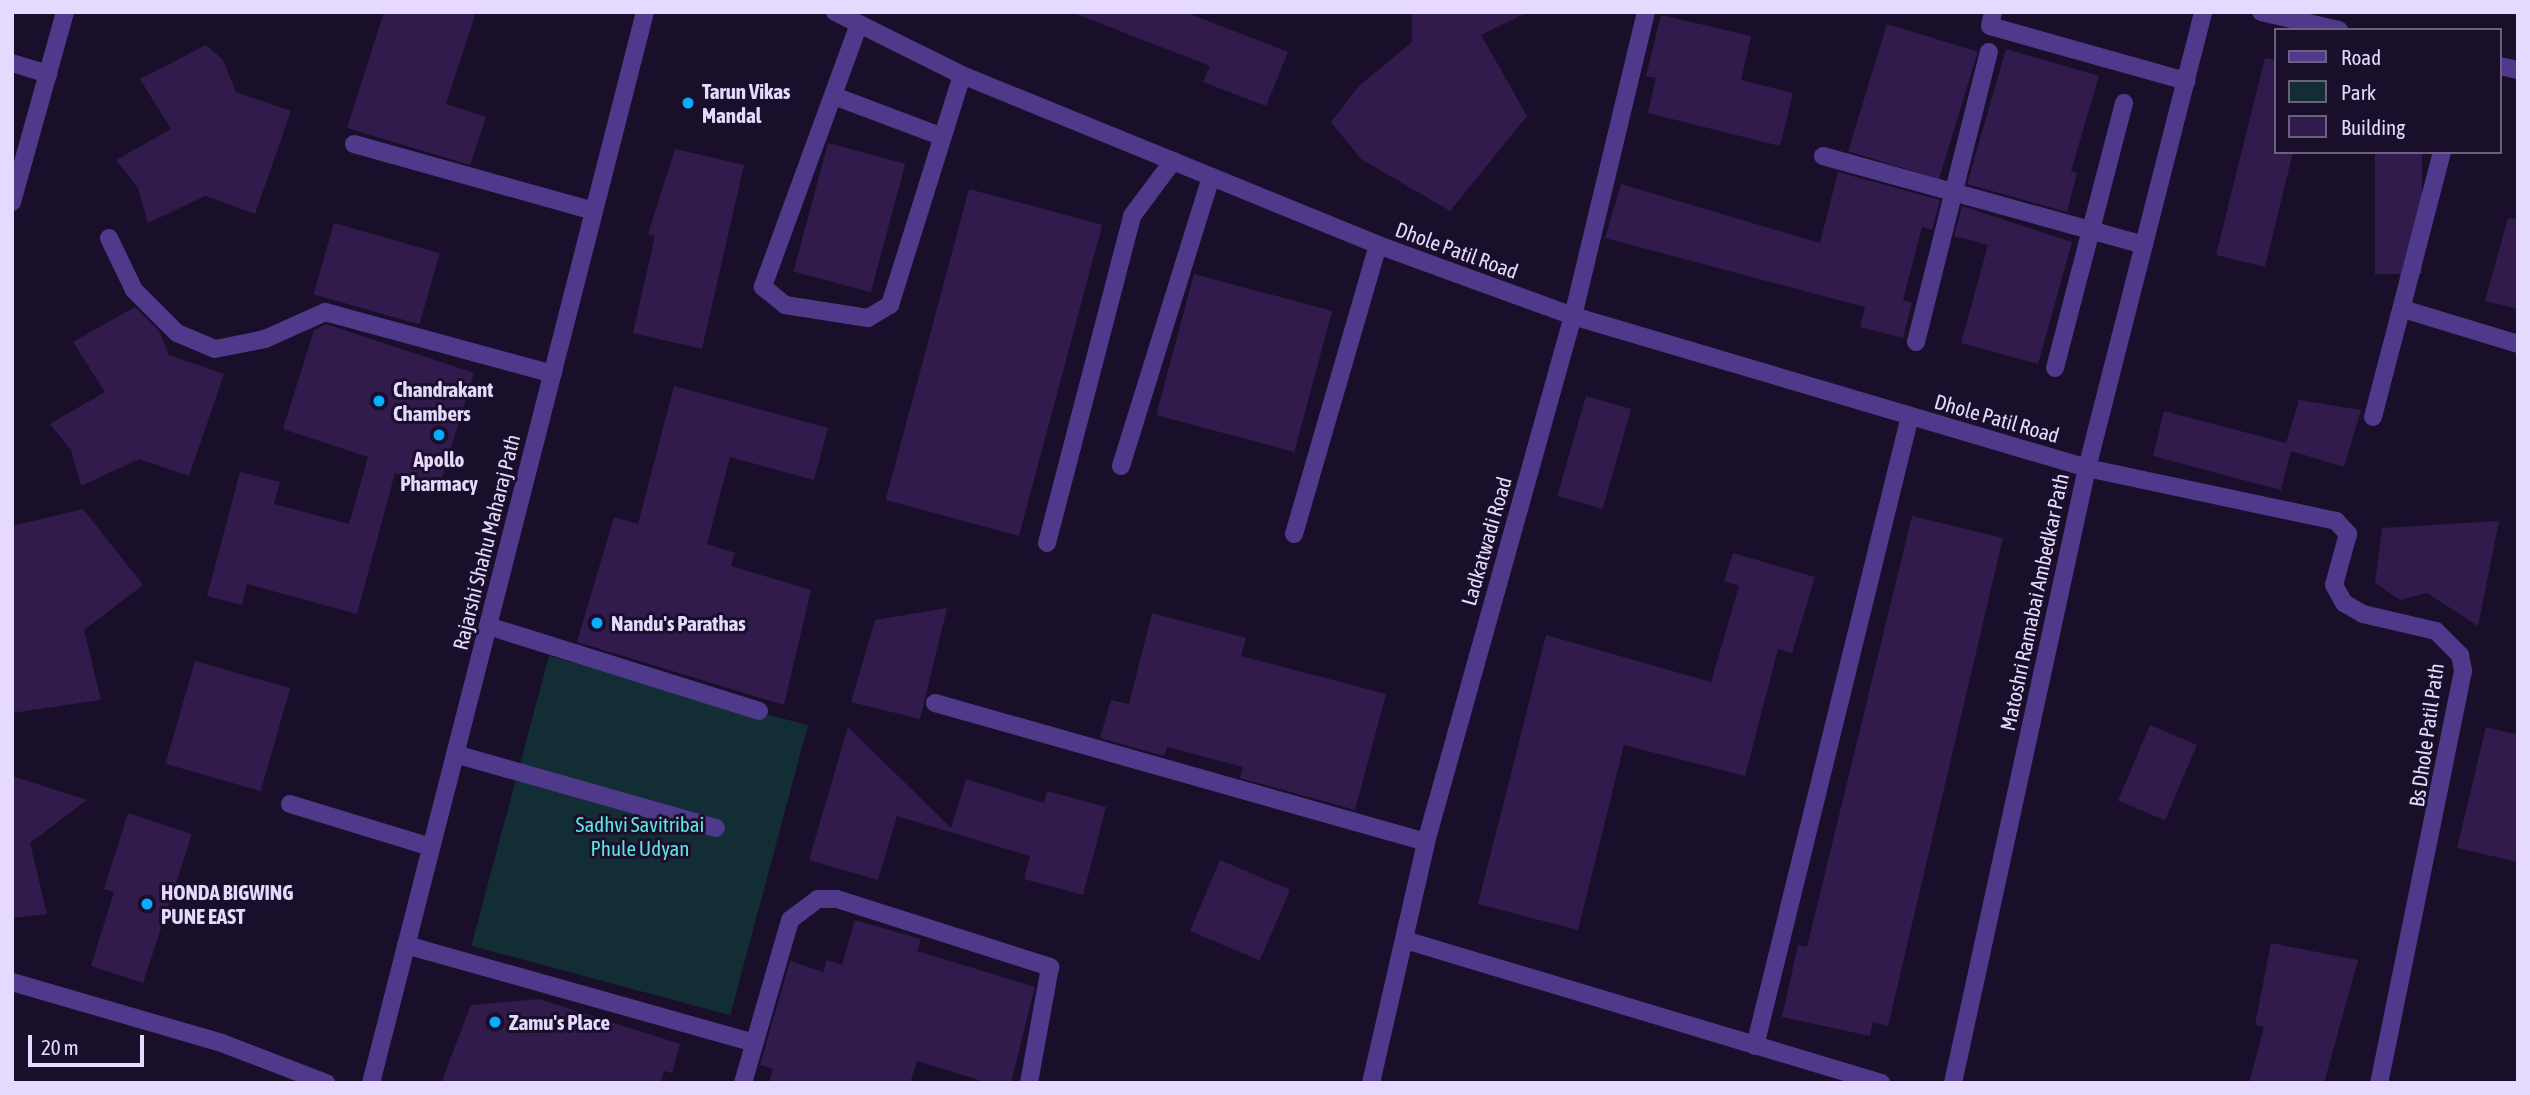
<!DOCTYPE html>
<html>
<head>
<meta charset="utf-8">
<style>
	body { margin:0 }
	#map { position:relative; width:2530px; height:1095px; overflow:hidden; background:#1a0f2a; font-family:"Asap Condensed",sans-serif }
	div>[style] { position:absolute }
	.green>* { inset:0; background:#122e34; transform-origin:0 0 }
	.building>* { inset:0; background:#301b4c; transform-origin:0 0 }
	.minor>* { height:18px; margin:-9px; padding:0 9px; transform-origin:9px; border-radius:9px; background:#4f398b }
	.dots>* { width:19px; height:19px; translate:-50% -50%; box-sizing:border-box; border:4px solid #1a0f2a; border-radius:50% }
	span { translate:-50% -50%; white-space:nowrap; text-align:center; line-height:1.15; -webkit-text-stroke:6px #1a0f2a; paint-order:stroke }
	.poi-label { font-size:21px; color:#e6d9ff; font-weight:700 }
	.left { translate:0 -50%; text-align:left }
	.street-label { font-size:21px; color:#e6d9ff }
	.park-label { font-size:21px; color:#5ee5e3 }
	.frame { position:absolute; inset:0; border:14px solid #e6d9ff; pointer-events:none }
	.legend { position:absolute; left:2274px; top:28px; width:228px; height:126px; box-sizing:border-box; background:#1a0f2a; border:2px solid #6c607f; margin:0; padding:9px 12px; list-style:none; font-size:21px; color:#e6d9ff }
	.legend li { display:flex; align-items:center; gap:14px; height:35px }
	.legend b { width:35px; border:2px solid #6c607f }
	.scale { position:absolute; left:28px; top:1035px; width:116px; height:32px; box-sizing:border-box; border:4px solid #e6d9ff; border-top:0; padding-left:9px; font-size:21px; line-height:24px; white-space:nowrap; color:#e6d9ff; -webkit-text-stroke:5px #1a0f2a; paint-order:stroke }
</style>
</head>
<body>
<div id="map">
	<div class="green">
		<i style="left:549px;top:656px;width:268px;height:300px;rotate:15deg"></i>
	</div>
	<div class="building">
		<i style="clip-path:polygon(384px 12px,476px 12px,446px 104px,486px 117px,470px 165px,347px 128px)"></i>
		<i style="clip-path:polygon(1185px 12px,1288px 52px,1266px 106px,1203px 82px,1210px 66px,1076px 14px)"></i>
		<i style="clip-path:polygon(1412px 12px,1528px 12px,1481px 35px,1527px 116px,1450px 211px,1361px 159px,1331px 122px,1359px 86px,1412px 42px)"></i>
		<i style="clip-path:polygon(1661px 15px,1751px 36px,1741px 80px,1793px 93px,1780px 146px,1648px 113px,1656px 78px,1646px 76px)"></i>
		<i style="left:1887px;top:24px;width:95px;height:133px;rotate:17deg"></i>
		<i style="clip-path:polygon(206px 45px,223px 60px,236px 92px,291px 111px,255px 214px,205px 196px,148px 223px,138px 188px,116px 160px,171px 129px,140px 79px)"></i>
		<i style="clip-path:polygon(2006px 49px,2099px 76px,2071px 171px,2077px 173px,2067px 212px,1967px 184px)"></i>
		<i style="clip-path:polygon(2265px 58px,2276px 60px,2276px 152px,2293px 152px,2265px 267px,2216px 255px)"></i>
		<i style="left:828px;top:143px;width:80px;height:133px;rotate:15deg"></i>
		<i style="clip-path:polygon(675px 149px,744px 165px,702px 349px,633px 333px,655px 236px,648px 234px)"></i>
		<i style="left:2375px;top:152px;width:47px;height:122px"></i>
		<i style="clip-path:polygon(1838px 172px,1940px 200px,1932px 230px,1922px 227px,1903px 300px,1912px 303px,1903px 338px,1860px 327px,1865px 307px,1605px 238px,1621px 184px,1820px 243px)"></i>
		<i style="left:969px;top:189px;width:138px;height:322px;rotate:15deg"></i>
		<i style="clip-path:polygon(1962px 206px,2072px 242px,2038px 364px,1961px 343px,1988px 245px,1954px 236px)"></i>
		<i style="clip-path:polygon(2508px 218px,2518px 219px,2518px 309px,2485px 301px)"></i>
		<i style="left:334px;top:223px;width:110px;height:74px;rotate:16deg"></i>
		<i style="left:1194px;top:274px;width:143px;height:146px;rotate:15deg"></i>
		<i style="clip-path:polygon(135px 307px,159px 331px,169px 355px,224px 374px,189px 476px,139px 459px,81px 486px,71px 450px,50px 424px,105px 392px,73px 342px)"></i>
		<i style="clip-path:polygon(326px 324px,474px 373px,439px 487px,395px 473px,357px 614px,247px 584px,242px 605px,207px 596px,240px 472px,280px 482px,274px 504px,349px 524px,368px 457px,283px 429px,314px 330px)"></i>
		<i style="clip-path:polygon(674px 386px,828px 428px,814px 480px,730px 457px,707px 544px,735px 553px,731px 566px,811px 590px,784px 705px,577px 642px,614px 517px,638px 524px)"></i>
		<i style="left:1586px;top:396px;width:47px;height:104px;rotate:16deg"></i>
		<i style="clip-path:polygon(2299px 400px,2361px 410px,2344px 467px,2291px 451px,2281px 490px,2153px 456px,2164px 411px,2286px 443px)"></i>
		<i style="clip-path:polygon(83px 509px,143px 585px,84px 630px,101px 700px,12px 713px,12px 526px)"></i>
		<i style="clip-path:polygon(1912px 516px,2003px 538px,1888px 1026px,1873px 1022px,1870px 1036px,1782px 1017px,1798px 945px,1807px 947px)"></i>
		<i style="clip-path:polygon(2499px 521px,2478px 626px,2427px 593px,2400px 600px,2375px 583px,2382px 528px)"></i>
		<i style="clip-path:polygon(1733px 553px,1815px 577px,1792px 653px,1778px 649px,1745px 776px,1624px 745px,1578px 930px,1478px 904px,1546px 635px,1711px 682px,1739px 586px,1724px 581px)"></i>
		<i style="clip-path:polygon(947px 608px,920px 719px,851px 702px,875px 620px)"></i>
		<i style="clip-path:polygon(1152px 613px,1246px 638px,1241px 656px,1386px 694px,1355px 810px,1240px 778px,1243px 767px,1167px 747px,1164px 756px,1100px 738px,1111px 700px,1129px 704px)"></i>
		<i style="left:195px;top:661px;width:99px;height:107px;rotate:16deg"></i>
		<i style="left:2150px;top:725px;width:51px;height:82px;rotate:23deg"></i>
		<i style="clip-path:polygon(848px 727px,951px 828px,966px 779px,1044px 803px,1047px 791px,1106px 807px,1083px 895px,1024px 879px,1030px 856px,897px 816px,878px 880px,809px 860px)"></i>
		<i style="clip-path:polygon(2486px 727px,2518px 735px,2518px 862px,2457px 848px)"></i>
		<i style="clip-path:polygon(12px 776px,87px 800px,30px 843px,47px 914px,12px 918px)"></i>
		<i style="clip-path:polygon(128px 813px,192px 834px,143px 983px,91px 966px,114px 892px,104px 889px)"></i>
		<i style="left:1220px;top:860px;width:76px;height:77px;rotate:23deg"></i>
		<i style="clip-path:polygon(855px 920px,921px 939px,917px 951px,1035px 987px,1011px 1083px,989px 1083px,917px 1061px,910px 1083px,769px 1083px,773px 1069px,760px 1065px,790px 961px,823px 972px,827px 960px,842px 965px)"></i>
		<i style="clip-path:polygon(2271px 943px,2358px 960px,2324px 1083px,2249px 1083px,2264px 1027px,2255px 1025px)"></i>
		<i style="clip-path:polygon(539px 999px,680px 1044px,672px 1073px,664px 1071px,661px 1083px,441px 1083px,471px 1005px)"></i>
	</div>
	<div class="minor">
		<i style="left:835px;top:12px;width:142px;rotate:26.4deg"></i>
		<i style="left:962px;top:75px;width:449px;rotate:22.2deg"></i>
		<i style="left:1378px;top:245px;width:208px;rotate:20deg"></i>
		<i style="left:1573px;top:316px;width:536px;rotate:16.47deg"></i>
		<i style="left:2087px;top:468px;width:255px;rotate:12deg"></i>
		<i style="left:2336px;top:521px;width:18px;rotate:47deg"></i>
		<i style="left:2348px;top:534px;width:53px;rotate:105.4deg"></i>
		<i style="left:2334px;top:585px;width:21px;rotate:61deg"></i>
		<i style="left:2344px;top:603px;width:22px;rotate:30deg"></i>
		<i style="left:2363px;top:614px;width:75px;rotate:13.1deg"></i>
		<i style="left:2436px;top:631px;width:34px;rotate:45deg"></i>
		<i style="left:2460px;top:655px;width:16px;rotate:79deg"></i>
		<i style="left:2463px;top:671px;width:420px;rotate:101.5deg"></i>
		<i style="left:1993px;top:12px;width:14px;rotate:102deg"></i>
		<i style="left:1990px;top:26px;width:204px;rotate:15.7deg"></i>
		<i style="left:2261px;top:12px;width:80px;rotate:13deg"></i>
		<i style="left:859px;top:24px;width:280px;rotate:110.1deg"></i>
		<i style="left:763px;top:287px;width:28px;rotate:39deg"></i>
		<i style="left:785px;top:305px;width:84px;rotate:8.9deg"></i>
		<i style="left:868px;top:318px;width:26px;rotate:-31deg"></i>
		<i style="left:890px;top:305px;width:241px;rotate:-72.6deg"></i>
		<i style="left:12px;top:63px;width:38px;rotate:17deg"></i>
		<i style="left:2500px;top:66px;width:18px;rotate:13deg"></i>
		<i style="left:834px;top:96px;width:116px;rotate:20.6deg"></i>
		<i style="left:354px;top:144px;width:249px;rotate:15.6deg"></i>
		<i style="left:1823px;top:156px;width:333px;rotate:15.5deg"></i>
		<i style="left:12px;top:202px;width:197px;rotate:-74.4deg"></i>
		<i style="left:109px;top:238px;width:58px;rotate:64.3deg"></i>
		<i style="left:134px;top:290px;width:61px;rotate:45deg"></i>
		<i style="left:177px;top:333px;width:41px;rotate:22.8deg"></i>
		<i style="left:215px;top:349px;width:51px;rotate:-11.3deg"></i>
		<i style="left:265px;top:339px;width:66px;rotate:-24.2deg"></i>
		<i style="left:325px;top:312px;width:236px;rotate:15.2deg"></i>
		<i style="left:2403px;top:309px;width:120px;rotate:16.9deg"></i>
		<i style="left:1916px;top:342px;width:299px;rotate:-75.9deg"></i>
		<i style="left:2055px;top:368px;width:274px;rotate:-75.4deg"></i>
		<i style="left:2373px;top:417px;width:274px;rotate:-75.4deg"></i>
		<i style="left:1121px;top:466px;width:303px;rotate:-72.7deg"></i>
		<i style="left:1294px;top:534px;width:301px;rotate:-73.8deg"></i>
		<i style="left:1047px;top:543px;width:338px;rotate:-75.4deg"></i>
		<i style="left:1132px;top:216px;width:69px;rotate:-53.3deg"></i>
		<i style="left:488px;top:626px;width:284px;rotate:17.4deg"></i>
		<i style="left:935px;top:703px;width:510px;rotate:15.81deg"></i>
		<i style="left:455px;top:754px;width:271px;rotate:15.8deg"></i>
		<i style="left:290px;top:804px;width:147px;rotate:17deg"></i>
		<i style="left:1405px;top:940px;width:497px;rotate:16.7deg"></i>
		<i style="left:406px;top:945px;width:358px;rotate:15.7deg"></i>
		<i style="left:12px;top:982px;width:216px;rotate:16.2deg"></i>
		<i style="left:219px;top:1042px;width:115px;rotate:21deg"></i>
		<i style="left:1755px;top:1046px;width:649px;rotate:-76.18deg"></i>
		<i style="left:371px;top:1083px;width:1105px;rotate:-75.65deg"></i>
		<i style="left:743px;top:1083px;width:170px;rotate:-73.9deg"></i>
		<i style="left:790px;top:920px;width:35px;rotate:-37deg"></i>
		<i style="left:818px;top:899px;width:19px"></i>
		<i style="left:837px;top:899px;width:224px;rotate:17.7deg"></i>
		<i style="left:1050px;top:967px;width:118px;rotate:100.3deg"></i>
		<i style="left:1371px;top:1083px;width:247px;rotate:-77.1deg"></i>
		<i style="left:1426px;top:842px;width:546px;rotate:-74.39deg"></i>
		<i style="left:1573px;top:316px;width:313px;rotate:-76.5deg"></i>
		<i style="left:1953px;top:1083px;width:629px;rotate:-77.71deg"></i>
		<i style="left:2087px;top:468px;width:471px;rotate:-75.7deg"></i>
	</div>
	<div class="dots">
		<i style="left:688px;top:103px;background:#05adff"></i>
		<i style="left:379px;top:401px;background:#05adff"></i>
		<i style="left:439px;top:435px;background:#05adff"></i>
		<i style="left:597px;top:623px;background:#05adff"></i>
		<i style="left:147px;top:904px;background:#05adff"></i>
		<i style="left:495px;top:1022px;background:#05adff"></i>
	</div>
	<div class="poi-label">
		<span class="left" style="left:702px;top:103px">Tarun Vikas<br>Mandal</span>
		<span class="left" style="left:393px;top:401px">Chandrakant<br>Chambers</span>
		<span style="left:439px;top:471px">Apollo<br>Pharmacy</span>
		<span class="left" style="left:611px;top:623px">Nandu's Parathas</span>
		<span class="left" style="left:161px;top:904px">HONDA BIGWING<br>PUNE EAST</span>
		<span class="left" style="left:509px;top:1022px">Zamu's Place</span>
	</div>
	<div class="street-label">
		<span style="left:1457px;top:250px;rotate:20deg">Dhole Patil Road</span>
		<span style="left:1997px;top:418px;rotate:16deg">Dhole Patil Road</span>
		<span style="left:1486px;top:541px;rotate:-74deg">Ladkatwadi Road</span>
		<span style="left:486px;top:542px;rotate:-76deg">Rajarshi Shahu Maharaj Path</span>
		<span style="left:2034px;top:602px;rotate:-78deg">Matoshri Ramabai Ambedkar Path</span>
		<span style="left:2426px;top:735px;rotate:-82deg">Bs Dhole Patil Path</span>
	</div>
	<div class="park-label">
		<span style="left:640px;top:836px">Sadhvi Savitribai<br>Phule Udyan</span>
	</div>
	<div class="frame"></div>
	<ul class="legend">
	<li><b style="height:9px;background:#4f398b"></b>Road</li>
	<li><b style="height:19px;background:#122e34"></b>Park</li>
	<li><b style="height:19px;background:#301b4c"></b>Building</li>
	</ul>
	<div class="scale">20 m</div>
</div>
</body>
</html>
